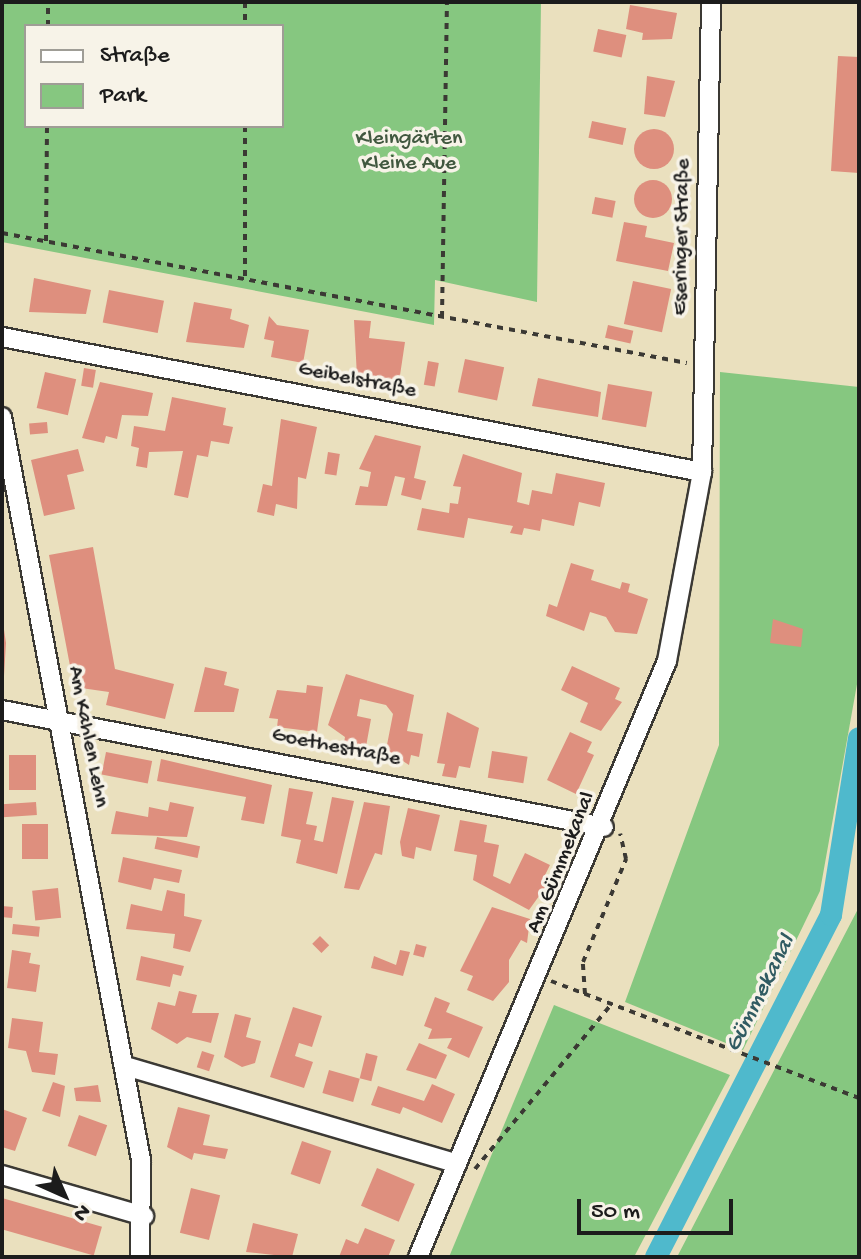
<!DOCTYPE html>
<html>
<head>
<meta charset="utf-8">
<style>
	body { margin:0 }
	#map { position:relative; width:861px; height:1259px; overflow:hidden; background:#eae0be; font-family:"Gochi Hand",sans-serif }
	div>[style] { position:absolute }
	.green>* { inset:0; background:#86c780 }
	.canal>* { height:22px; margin:-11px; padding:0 11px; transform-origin:11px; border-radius:11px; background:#4fb9cc }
	.building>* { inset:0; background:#de8f7e; transform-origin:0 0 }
	.round { border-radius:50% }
	.path>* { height:4px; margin-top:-2px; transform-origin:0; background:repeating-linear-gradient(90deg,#3b3934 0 6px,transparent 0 12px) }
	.roads { filter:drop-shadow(2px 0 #3b3934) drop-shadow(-2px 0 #3b3934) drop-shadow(0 2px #3b3934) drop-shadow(0 -2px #3b3934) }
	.minor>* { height:18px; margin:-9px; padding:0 9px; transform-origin:9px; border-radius:9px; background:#fff }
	span { translate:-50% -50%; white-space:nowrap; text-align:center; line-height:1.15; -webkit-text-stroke:7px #f7f3e8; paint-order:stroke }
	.park-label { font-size:22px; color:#41583f }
	.street-label { font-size:22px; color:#1c1c1c }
	.water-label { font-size:24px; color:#305b62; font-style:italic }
	.frame { position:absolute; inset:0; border:4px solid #1c1c1c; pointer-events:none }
	.legend { position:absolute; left:24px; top:24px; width:260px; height:104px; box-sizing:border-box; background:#f7f3e8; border:2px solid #9f9d96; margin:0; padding:10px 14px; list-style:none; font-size:24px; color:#1c1c1c }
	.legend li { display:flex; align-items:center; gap:16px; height:40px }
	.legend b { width:40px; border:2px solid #9f9d96 }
	.north { position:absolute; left:24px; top:1155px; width:80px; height:80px; -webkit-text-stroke:6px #f7f3e8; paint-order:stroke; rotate:135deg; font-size:22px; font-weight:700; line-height:32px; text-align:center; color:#1c1c1c }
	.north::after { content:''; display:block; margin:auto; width:28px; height:36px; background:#1c1c1c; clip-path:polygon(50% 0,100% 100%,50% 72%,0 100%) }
	.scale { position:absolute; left:577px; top:1199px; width:156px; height:36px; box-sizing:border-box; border:4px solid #1c1c1c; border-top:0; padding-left:10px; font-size:24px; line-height:28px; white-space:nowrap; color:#1c1c1c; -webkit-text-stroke:6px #f7f3e8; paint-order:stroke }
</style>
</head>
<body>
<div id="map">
	<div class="green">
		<i style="clip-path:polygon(evenodd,2px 2px,541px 2px,537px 302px,435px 280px,434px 325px,2px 242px,2px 2px,26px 26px,282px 26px,282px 126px,26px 126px,26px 26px)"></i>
		<i style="clip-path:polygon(720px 372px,859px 387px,859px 673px,820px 891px,743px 1050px,625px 1002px,719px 745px)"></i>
		<i style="clip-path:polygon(859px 905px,859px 1257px,677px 1257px,859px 907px)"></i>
		<i style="clip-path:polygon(554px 1005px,730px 1075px,634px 1257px,449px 1257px)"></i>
	</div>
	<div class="canal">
		<i style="left:656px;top:1257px;width:384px;rotate:-62.9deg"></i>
		<i style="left:831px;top:915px;width:179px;rotate:-81deg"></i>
	</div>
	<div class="building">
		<i style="clip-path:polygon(630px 5px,677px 13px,672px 39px,642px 40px,643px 33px,626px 29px)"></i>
		<i style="left:598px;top:29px;width:29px;height:23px;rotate:12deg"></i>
		<i style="clip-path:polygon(838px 56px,859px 57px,859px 173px,831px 171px)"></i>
		<i style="clip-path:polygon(647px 76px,675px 81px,665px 117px,644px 114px)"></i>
		<i style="left:592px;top:121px;width:35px;height:17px;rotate:12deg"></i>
		<i class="round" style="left:634px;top:129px;width:40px;height:40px"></i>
		<i class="round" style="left:634px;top:180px;width:38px;height:38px"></i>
		<i style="left:595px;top:197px;width:21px;height:17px;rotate:11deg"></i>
		<i style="clip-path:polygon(624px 222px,647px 226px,645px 237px,674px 243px,668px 271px,616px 261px)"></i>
		<i style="clip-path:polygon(34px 278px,91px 290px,86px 314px,29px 312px)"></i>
		<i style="left:633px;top:281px;width:39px;height:44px;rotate:12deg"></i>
		<i style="left:109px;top:290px;width:56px;height:33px;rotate:11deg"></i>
		<i style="clip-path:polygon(194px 302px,232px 309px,230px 319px,249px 325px,244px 348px,186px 342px)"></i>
		<i style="clip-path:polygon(269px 316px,277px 325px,309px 330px,303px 363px,271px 357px,274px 341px,264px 339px)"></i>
		<i style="clip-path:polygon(354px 320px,371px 321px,369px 338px,405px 342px,399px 382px,357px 377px)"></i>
		<i style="left:608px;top:325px;width:26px;height:13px;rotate:13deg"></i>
		<i style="left:465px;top:359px;width:40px;height:34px;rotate:12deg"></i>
		<i style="left:428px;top:361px;width:11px;height:24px;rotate:10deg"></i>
		<i style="left:84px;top:368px;width:12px;height:18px;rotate:9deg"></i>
		<i style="left:45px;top:372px;width:32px;height:37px;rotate:13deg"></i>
		<i style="clip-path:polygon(538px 378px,601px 392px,598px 417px,532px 406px)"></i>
		<i style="clip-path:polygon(100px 382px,153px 393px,148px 416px,122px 415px,117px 439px,106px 436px,104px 443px,82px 438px)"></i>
		<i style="left:608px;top:384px;width:45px;height:36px;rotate:10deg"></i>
		<i style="clip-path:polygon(172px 397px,226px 408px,223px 425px,233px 427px,229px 444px,211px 441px,208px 457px,197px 455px,188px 498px,174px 495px,183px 451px,149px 452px,147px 468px,136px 466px,139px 448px,131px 446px,134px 426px,165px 431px)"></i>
		<i style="clip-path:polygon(281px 419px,317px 427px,306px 479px,298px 477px,297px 509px,276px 504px,274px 516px,257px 512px,263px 484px,272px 486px)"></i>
		<i style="left:47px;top:422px;width:11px;height:18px;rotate:85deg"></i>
		<i style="clip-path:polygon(375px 435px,421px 446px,414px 478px,426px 481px,421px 500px,401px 495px,405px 478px,395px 476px,387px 506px,355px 505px,360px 486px,368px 487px,371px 472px,359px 469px)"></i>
		<i style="clip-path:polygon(78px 449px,84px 471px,67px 475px,75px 509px,44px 516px,31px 460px)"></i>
		<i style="left:328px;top:452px;width:12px;height:22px;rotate:9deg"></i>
		<i style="clip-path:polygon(463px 454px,522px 473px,517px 502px,529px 505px,532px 490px,552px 494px,556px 473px,605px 483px,600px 507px,579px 502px,574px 526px,542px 519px,540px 531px,524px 528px,522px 535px,510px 533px,513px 526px,468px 518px,464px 538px,417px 530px,422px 508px,449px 513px,450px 503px,458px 504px,461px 487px,453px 486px)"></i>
		<i style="clip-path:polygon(93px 547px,115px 669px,174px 684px,165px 719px,106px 705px,109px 692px,74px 687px,49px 555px)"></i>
		<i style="clip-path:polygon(571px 563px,594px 570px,591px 580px,620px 589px,622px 582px,630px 584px,628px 592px,648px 599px,637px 634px,615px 632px,606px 617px,590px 612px,584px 631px,546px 616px,549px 604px,557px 607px)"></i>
		<i style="clip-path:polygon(2px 616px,6px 643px,4px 676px,2px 676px)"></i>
		<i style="clip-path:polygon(773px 619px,803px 629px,801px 647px,770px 643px)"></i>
		<i style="clip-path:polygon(572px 666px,620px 688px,615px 699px,622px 702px,601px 731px,580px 722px,588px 703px,561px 690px)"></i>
		<i style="clip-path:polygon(205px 667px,227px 672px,224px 685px,239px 689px,234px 712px,194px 712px)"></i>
		<i style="clip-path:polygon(346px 674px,414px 695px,407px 731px,423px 734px,419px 757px,411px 755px,409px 765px,386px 750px,393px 714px,386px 705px,360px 699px,357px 716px,371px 719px,365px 752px,343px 748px,345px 737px,328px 725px)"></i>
		<i style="clip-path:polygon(307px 685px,323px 687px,317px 732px,277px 727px,278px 719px,269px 718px,277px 690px,306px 693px)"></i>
		<i style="clip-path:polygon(447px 712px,479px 728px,470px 768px,459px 766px,456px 778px,442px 776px,445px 764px,437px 763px)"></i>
		<i style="clip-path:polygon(570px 732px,592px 742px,587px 752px,594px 755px,576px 794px,547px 780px)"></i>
		<i style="left:492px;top:751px;width:36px;height:27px;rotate:9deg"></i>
		<i style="left:106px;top:752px;width:47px;height:23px;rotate:11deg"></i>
		<i style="left:9px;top:755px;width:27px;height:35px"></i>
		<i style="clip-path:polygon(161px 759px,272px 785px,264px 824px,241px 820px,246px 797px,157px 781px)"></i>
		<i style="clip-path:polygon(289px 788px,313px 792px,306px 824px,317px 826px,314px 840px,323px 842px,332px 797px,354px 801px,337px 874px,296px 863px,301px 840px,281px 836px)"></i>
		<i style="left:36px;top:802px;width:13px;height:34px;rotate:86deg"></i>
		<i style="clip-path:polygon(170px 802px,194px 807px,187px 837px,111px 834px,116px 811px,148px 817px,149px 807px,168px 811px)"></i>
		<i style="clip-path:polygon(364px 802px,390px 806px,382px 855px,375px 853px,359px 890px,344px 888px)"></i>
		<i style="clip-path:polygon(408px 808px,440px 815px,431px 851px,416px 847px,414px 859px,402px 856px,400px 842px)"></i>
		<i style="clip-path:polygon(460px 820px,487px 825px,484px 842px,499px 845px,493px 876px,510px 884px,525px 853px,550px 865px,545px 875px,552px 878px,529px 910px,473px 880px,477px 855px,454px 851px)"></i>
		<i style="left:22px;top:824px;width:26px;height:35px"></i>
		<i style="left:157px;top:837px;width:44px;height:12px;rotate:12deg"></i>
		<i style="clip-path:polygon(123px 857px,182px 870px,179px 883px,154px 878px,151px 890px,118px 882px)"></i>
		<i style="left:58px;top:888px;width:30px;height:26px;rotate:84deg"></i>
		<i style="clip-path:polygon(167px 890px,185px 894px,184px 916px,202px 920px,190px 952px,173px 948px,175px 934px,126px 929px,131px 904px,162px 911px)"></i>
		<i style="left:2px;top:906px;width:11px;height:11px;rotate:5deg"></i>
		<i style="clip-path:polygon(492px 907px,530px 919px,527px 943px,521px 940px,509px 960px,509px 982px,493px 1001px,467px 990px,473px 976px,460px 971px)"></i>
		<i style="left:13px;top:924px;width:27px;height:10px;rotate:6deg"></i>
		<i style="left:320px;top:936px;width:13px;height:11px;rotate:45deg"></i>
		<i style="left:416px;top:944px;width:11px;height:11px;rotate:15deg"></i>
		<i style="clip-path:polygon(12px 950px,31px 953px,29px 963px,40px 965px,36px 992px,7px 988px)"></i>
		<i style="clip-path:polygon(400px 950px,410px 952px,403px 976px,371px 968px,374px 956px,396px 965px)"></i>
		<i style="clip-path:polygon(141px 956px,184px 966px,181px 976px,173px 974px,170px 987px,136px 980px)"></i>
		<i style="clip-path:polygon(179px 991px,197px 995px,192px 1013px,219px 1013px,211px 1043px,187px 1037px,177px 1044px,151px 1029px,158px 1002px,175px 1006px)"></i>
		<i style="clip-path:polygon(435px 997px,450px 1003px,446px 1012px,483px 1027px,469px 1058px,447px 1048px,452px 1038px,428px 1039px,432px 1029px,424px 1026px)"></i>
		<i style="clip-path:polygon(293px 1007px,322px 1016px,312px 1047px,299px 1043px,295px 1056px,313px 1062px,304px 1088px,270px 1077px)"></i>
		<i style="clip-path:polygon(235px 1014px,251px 1018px,246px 1037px,261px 1041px,255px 1063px,242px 1067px,224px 1057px)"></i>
		<i style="clip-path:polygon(12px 1018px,43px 1022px,39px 1052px,58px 1054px,55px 1075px,32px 1072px,26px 1051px,8px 1048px)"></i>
		<i style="clip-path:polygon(419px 1043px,447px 1055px,436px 1079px,406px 1070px)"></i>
		<i style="left:202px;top:1051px;width:13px;height:17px;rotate:18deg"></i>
		<i style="left:366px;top:1053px;width:12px;height:26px;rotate:14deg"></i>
		<i style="left:329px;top:1070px;width:32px;height:24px;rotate:16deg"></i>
		<i style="clip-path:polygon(53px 1082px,65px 1086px,60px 1117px,42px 1111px)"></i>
		<i style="clip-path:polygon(432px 1084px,455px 1094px,442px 1123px,403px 1107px,400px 1114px,371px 1105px,378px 1086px,424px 1101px)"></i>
		<i style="clip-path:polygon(98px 1085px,101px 1102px,76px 1101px,74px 1088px)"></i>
		<i style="clip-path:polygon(178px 1107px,210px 1115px,203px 1145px,228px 1149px,225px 1159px,194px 1153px,192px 1160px,167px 1147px)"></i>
		<i style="clip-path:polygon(2px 1109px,27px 1118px,15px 1151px,2px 1147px)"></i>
		<i style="left:79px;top:1115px;width:30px;height:33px;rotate:20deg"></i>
		<i style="left:302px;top:1141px;width:31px;height:35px;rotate:19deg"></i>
		<i style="left:377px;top:1168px;width:41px;height:41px;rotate:23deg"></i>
		<i style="left:191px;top:1188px;width:30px;height:46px;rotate:14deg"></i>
		<i style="left:2px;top:1198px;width:104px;height:30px;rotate:16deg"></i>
		<i style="clip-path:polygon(253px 1223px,298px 1234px,292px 1257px,246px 1252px)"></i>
		<i style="clip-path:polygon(365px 1228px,395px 1240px,388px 1257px,339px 1257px,346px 1239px,358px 1244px)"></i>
	</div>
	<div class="path">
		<i style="left:245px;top:2px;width:24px;rotate:90deg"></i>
		<i style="left:48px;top:26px;width:24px;rotate:-90deg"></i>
		<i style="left:245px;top:126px;width:153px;rotate:90deg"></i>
		<i style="left:2px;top:233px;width:697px;rotate:10.75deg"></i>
		<i style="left:46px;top:241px;width:115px;rotate:-89.5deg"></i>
		<i style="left:442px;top:317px;width:315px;rotate:-89.1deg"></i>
		<i style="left:551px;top:981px;width:329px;rotate:20.8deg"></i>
		<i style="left:585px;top:994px;width:32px;rotate:-94deg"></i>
		<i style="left:583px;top:962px;width:112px;rotate:-67.3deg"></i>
		<i style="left:626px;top:859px;width:26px;rotate:-103deg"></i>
		<i style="left:475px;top:1169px;width:212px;rotate:-50.4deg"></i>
	</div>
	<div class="roads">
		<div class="minor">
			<i style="left:2px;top:337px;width:713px;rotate:10.92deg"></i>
			<i style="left:2px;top:417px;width:756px;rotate:79.4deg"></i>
			<i style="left:141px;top:1160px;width:97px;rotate:90.6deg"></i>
			<i style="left:2px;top:710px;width:613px;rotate:11deg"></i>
			<i style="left:125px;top:1066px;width:346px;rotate:16.4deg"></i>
			<i style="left:2px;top:1175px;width:148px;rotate:16.1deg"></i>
			<i style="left:418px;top:1257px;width:646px;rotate:-67.33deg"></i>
			<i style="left:667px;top:661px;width:192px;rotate:-79.5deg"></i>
			<i style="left:702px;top:472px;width:470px;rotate:-88.9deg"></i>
		</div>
	</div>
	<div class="park-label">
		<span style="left:409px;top:152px">Kleingärten<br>Kleine Aue</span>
	</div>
	<div class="street-label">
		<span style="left:683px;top:237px;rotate:-89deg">Eseringer Straße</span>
		<span style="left:357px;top:381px;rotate:11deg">Geibelstraße</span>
		<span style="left:87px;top:737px;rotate:79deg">Am Kahlen Lehn</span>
		<span style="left:336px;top:748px;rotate:11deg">Goethestraße</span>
		<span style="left:562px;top:863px;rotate:-68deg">Am Gümmekanal</span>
	</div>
	<div class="water-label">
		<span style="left:761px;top:994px;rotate:-63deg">Gümmekanal</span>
	</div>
	<div class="frame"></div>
	<ul class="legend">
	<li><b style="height:10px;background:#fff"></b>Straße</li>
	<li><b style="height:22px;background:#86c780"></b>Park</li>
	</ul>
	<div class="north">N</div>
	<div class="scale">50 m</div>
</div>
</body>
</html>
